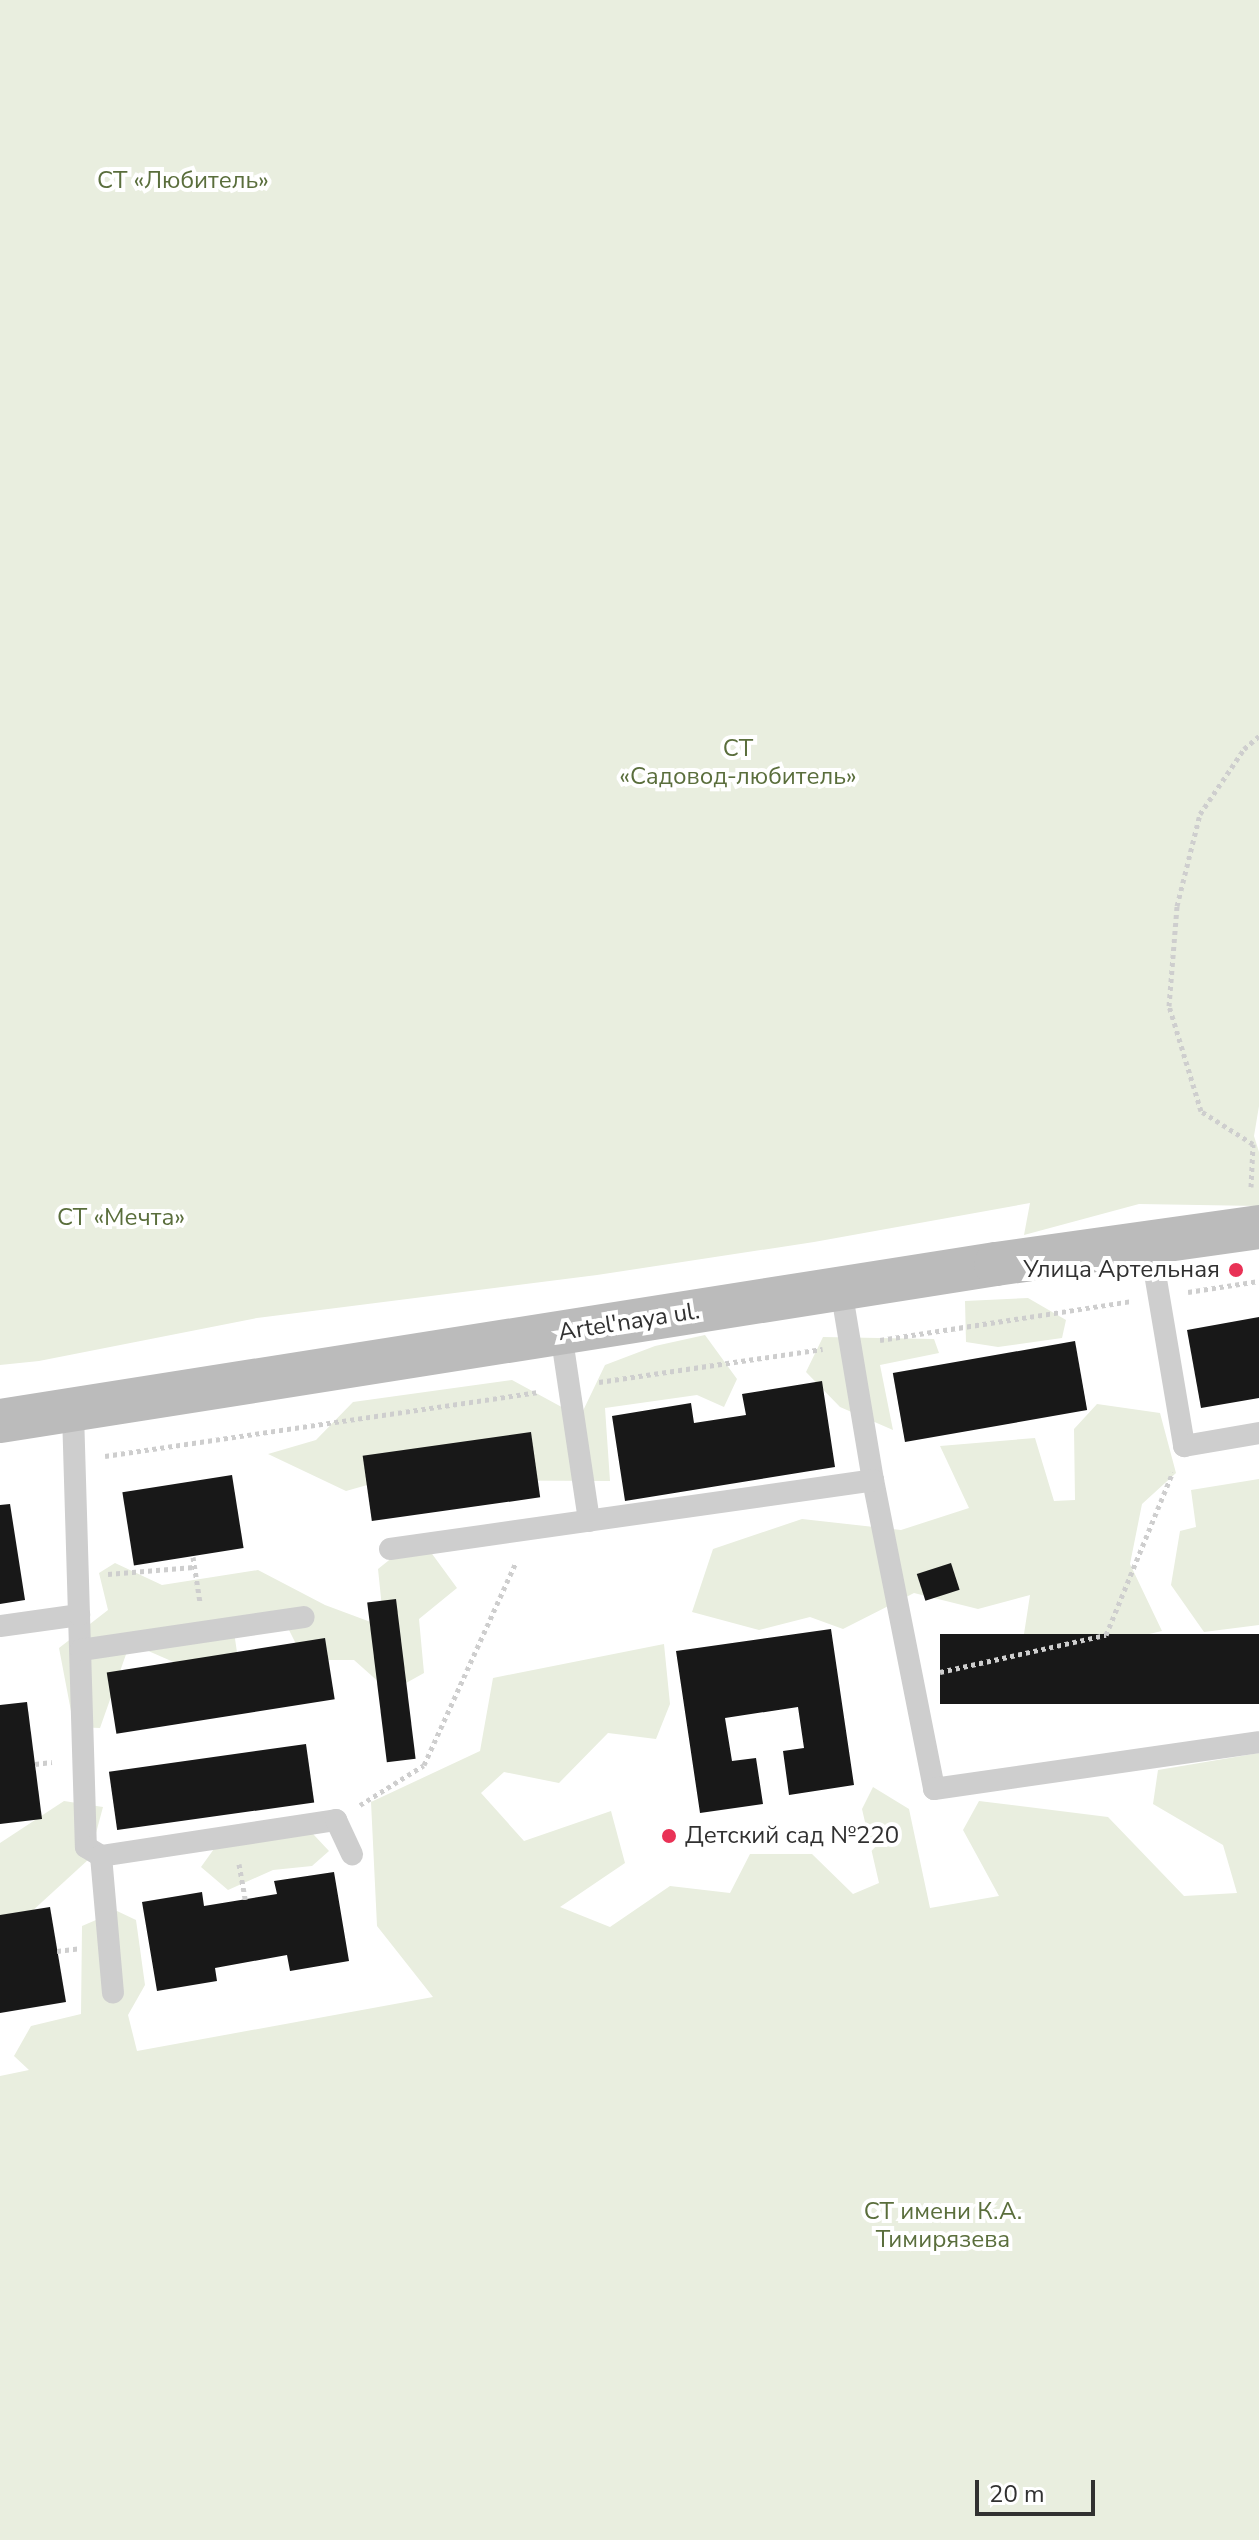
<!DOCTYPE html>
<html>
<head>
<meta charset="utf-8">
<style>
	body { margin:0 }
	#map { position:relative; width:1259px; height:2540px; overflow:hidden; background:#fff; font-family:"Nunito Sans",sans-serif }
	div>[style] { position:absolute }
	.green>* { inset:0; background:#e9eedf }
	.building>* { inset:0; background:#181818; transform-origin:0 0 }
	.path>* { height:5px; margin-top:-2.5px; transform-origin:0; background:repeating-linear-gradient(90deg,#cecece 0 4px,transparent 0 8px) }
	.lane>* { height:22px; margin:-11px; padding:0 11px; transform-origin:11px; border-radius:11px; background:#cecece }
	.secondary>* { height:44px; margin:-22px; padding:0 22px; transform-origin:22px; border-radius:22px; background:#bbb }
	.dots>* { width:22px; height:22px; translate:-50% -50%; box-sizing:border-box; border:4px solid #fff; border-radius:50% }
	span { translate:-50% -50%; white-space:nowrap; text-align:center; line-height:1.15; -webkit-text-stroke:8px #fff; paint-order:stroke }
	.park-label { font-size:24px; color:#5a6e3c }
	.poi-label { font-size:24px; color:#313131 }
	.right { translate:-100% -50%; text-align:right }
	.left { translate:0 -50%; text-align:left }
	.street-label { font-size:24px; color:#313131 }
	.scale { position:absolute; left:975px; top:2480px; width:120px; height:36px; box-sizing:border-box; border:4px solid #313131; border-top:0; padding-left:10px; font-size:24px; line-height:28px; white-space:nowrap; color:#313131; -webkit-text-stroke:6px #fff; paint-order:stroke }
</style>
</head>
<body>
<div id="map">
	<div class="green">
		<i style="clip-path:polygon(0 0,1259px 0,1259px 1106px,1254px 1136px,1259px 1152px,1259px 1206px,1139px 1204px,1024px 1235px,1030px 1203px,814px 1242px,597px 1275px,257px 1318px,39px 1361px,0 1365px)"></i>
		<i style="clip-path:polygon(1028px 1298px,1066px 1320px,1062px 1338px,998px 1347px,966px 1342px,965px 1301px)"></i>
		<i style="clip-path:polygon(705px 1335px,737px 1379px,724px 1407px,697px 1395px,605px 1408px,610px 1481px,385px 1480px,346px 1491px,268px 1454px,316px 1440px,353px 1402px,512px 1380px,580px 1417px,605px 1365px,655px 1346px)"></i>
		<i style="clip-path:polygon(823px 1337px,934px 1339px,939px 1353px,880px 1365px,893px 1430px,840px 1407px,806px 1372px)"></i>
		<i style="clip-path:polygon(1097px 1404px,1160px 1413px,1176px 1473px,1142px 1504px,1130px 1564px,1162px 1631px,1051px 1657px,1024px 1634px,1030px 1595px,978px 1609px,914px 1593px,843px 1629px,810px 1617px,759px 1630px,692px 1612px,713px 1549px,802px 1519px,901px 1530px,969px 1508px,940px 1446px,1035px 1438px,1054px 1501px,1075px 1500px,1074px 1429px)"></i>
		<i style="clip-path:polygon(1259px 1479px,1259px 1625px,1204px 1632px,1171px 1585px,1180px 1531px,1196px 1527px,1191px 1490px)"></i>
		<i style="clip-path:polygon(419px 1536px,457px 1588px,419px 1619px,424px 1673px,390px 1692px,354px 1660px,304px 1660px,280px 1612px,232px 1618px,240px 1673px,224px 1684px,130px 1643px,100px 1728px,74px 1727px,59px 1648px,108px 1610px,99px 1573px,115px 1563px,162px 1585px,258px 1570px,325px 1605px,384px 1627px,378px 1569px)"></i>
		<i style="clip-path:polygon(664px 1644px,670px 1704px,656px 1739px,608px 1733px,559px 1783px,504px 1772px,481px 1793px,524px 1841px,611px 1811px,625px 1863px,560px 1907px,610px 1927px,670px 1886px,730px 1893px,750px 1854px,812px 1854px,853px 1894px,879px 1883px,862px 1809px,873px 1787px,909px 1809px,930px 1908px,999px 1896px,963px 1830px,979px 1801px,1108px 1817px,1184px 1896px,1237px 1893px,1223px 1845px,1153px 1804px,1158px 1770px,1259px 1753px,1259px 2540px,0 2540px,0 2076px,29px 2070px,14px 2056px,31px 2026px,81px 2014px,82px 1926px,117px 1911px,136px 1920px,145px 1985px,128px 2015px,137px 2051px,433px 1997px,377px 1926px,371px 1802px,480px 1751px,493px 1678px)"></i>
		<i style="clip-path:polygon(64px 1801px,103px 1807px,89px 1859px,18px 1924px,0 1929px,0 1843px)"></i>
		<i style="clip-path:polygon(300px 1820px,329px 1851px,312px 1866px,273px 1870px,228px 1890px,201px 1867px,229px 1828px)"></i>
	</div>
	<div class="building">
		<i style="clip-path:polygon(1259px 1317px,1259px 1398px,1201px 1408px,1187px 1330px)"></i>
		<i style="left:1075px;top:1341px;width:70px;height:185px;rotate:80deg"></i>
		<i style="clip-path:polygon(822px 1381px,835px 1467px,625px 1501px,612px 1416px,691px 1403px,694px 1423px,746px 1415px,742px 1394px)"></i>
		<i style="left:531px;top:1432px;width:66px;height:170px;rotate:82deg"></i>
		<i style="left:232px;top:1475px;width:74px;height:111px;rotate:81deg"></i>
		<i style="clip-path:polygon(10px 1504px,25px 1600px,0 1604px,0 1505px)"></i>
		<i style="left:951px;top:1563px;width:28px;height:36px;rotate:72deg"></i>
		<i style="left:396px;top:1599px;width:161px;height:29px;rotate:83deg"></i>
		<i style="clip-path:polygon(831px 1629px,854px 1785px,789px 1795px,783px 1751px,804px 1748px,798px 1707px,725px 1718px,732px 1761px,756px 1758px,763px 1804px,700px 1813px,676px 1651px)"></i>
		<i style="left:1259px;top:1634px;width:70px;height:319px;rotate:90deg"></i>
		<i style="left:325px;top:1638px;width:62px;height:221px;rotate:81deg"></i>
		<i style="clip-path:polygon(27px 1702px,42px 1819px,0 1824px,0 1705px)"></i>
		<i style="left:306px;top:1744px;width:59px;height:199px;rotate:82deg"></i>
		<i style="clip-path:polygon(334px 1872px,349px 1961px,290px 1971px,287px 1955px,215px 1968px,217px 1981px,157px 1991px,142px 1902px,202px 1892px,204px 1906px,277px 1894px,274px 1881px)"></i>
		<i style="clip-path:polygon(50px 1907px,66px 2002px,0 2013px,0 1915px)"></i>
	</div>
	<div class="path">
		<i style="left:1251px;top:1187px;width:43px;rotate:-87.3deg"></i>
		<i style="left:1253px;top:1144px;width:62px;rotate:-147.6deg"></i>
		<i style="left:1201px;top:1111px;width:110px;rotate:-106.9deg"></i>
		<i style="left:1169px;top:1006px;width:100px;rotate:-85.4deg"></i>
		<i style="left:1177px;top:906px;width:95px;rotate:-76deg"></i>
		<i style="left:1200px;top:814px;width:78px;rotate:-55.9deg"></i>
		<i style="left:1244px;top:749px;width:20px;rotate:-41deg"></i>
		<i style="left:1188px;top:1292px;width:72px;rotate:-8.8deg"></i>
		<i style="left:880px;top:1340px;width:254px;rotate:-8.8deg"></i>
		<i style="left:599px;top:1382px;width:226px;rotate:-8.4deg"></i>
		<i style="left:105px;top:1456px;width:438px;rotate:-8.4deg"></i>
		<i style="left:193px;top:1557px;width:46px;rotate:81.2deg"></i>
		<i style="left:108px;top:1574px;width:86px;rotate:-4.7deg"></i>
		<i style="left:940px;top:1672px;width:170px;rotate:-12.6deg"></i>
		<i style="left:1106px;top:1635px;width:176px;rotate:-67.7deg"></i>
		<i style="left:35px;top:1764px;width:17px;rotate:-7deg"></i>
		<i style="left:360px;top:1805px;width:75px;rotate:-32deg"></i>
		<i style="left:424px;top:1765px;width:223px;rotate:-65.6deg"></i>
		<i style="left:239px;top:1864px;width:36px;rotate:80deg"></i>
		<i style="left:57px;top:1951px;width:23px;rotate:-7deg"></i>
	</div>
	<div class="lane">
		<i style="left:1150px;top:1244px;width:205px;rotate:80.4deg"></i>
		<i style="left:1184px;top:1446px;width:76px;rotate:-9.8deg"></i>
		<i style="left:841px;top:1289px;width:194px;rotate:80.5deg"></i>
		<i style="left:873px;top:1480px;width:315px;rotate:78.8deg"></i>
		<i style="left:934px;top:1789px;width:328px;rotate:-8.2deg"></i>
		<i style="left:561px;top:1333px;width:190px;rotate:81.5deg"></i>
		<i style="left:390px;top:1549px;width:488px;rotate:-8.1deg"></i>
		<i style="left:79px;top:1615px;width:232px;rotate:88.3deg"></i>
		<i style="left:86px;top:1847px;width:17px;rotate:31deg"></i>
		<i style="left:101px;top:1856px;width:238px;rotate:-8.7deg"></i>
		<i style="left:336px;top:1820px;width:38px;rotate:65deg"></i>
		<i style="left:0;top:1626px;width:80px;rotate:-7.9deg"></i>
		<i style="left:79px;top:1615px;width:204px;rotate:-91.7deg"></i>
		<i style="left:81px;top:1650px;width:225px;rotate:-8.4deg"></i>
		<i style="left:101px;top:1856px;width:137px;rotate:85deg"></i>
	</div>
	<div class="secondary">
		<i style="left:0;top:1421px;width:1008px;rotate:-8.96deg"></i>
		<i style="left:996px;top:1264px;width:266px;rotate:-8deg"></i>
	</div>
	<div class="dots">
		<i style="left:1236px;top:1270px;background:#e93256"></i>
		<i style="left:669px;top:1836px;background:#e93256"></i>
	</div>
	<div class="park-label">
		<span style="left:183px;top:181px">СТ «Любитель»</span>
		<span style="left:738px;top:763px">СТ<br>«Садовод-любитель»</span>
		<span style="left:121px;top:1218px">СТ «Мечта»</span>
		<span style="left:943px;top:2226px">СТ имени К.А.<br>Тимирязева</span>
	</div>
	<div class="poi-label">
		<span class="right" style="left:1220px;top:1270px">Улица Артельная</span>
		<span class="left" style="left:685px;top:1836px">Детский сад №220</span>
	</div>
	<div class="street-label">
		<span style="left:629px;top:1322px;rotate:-9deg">Artel'naya ul.</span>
	</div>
	<div class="scale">20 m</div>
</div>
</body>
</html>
